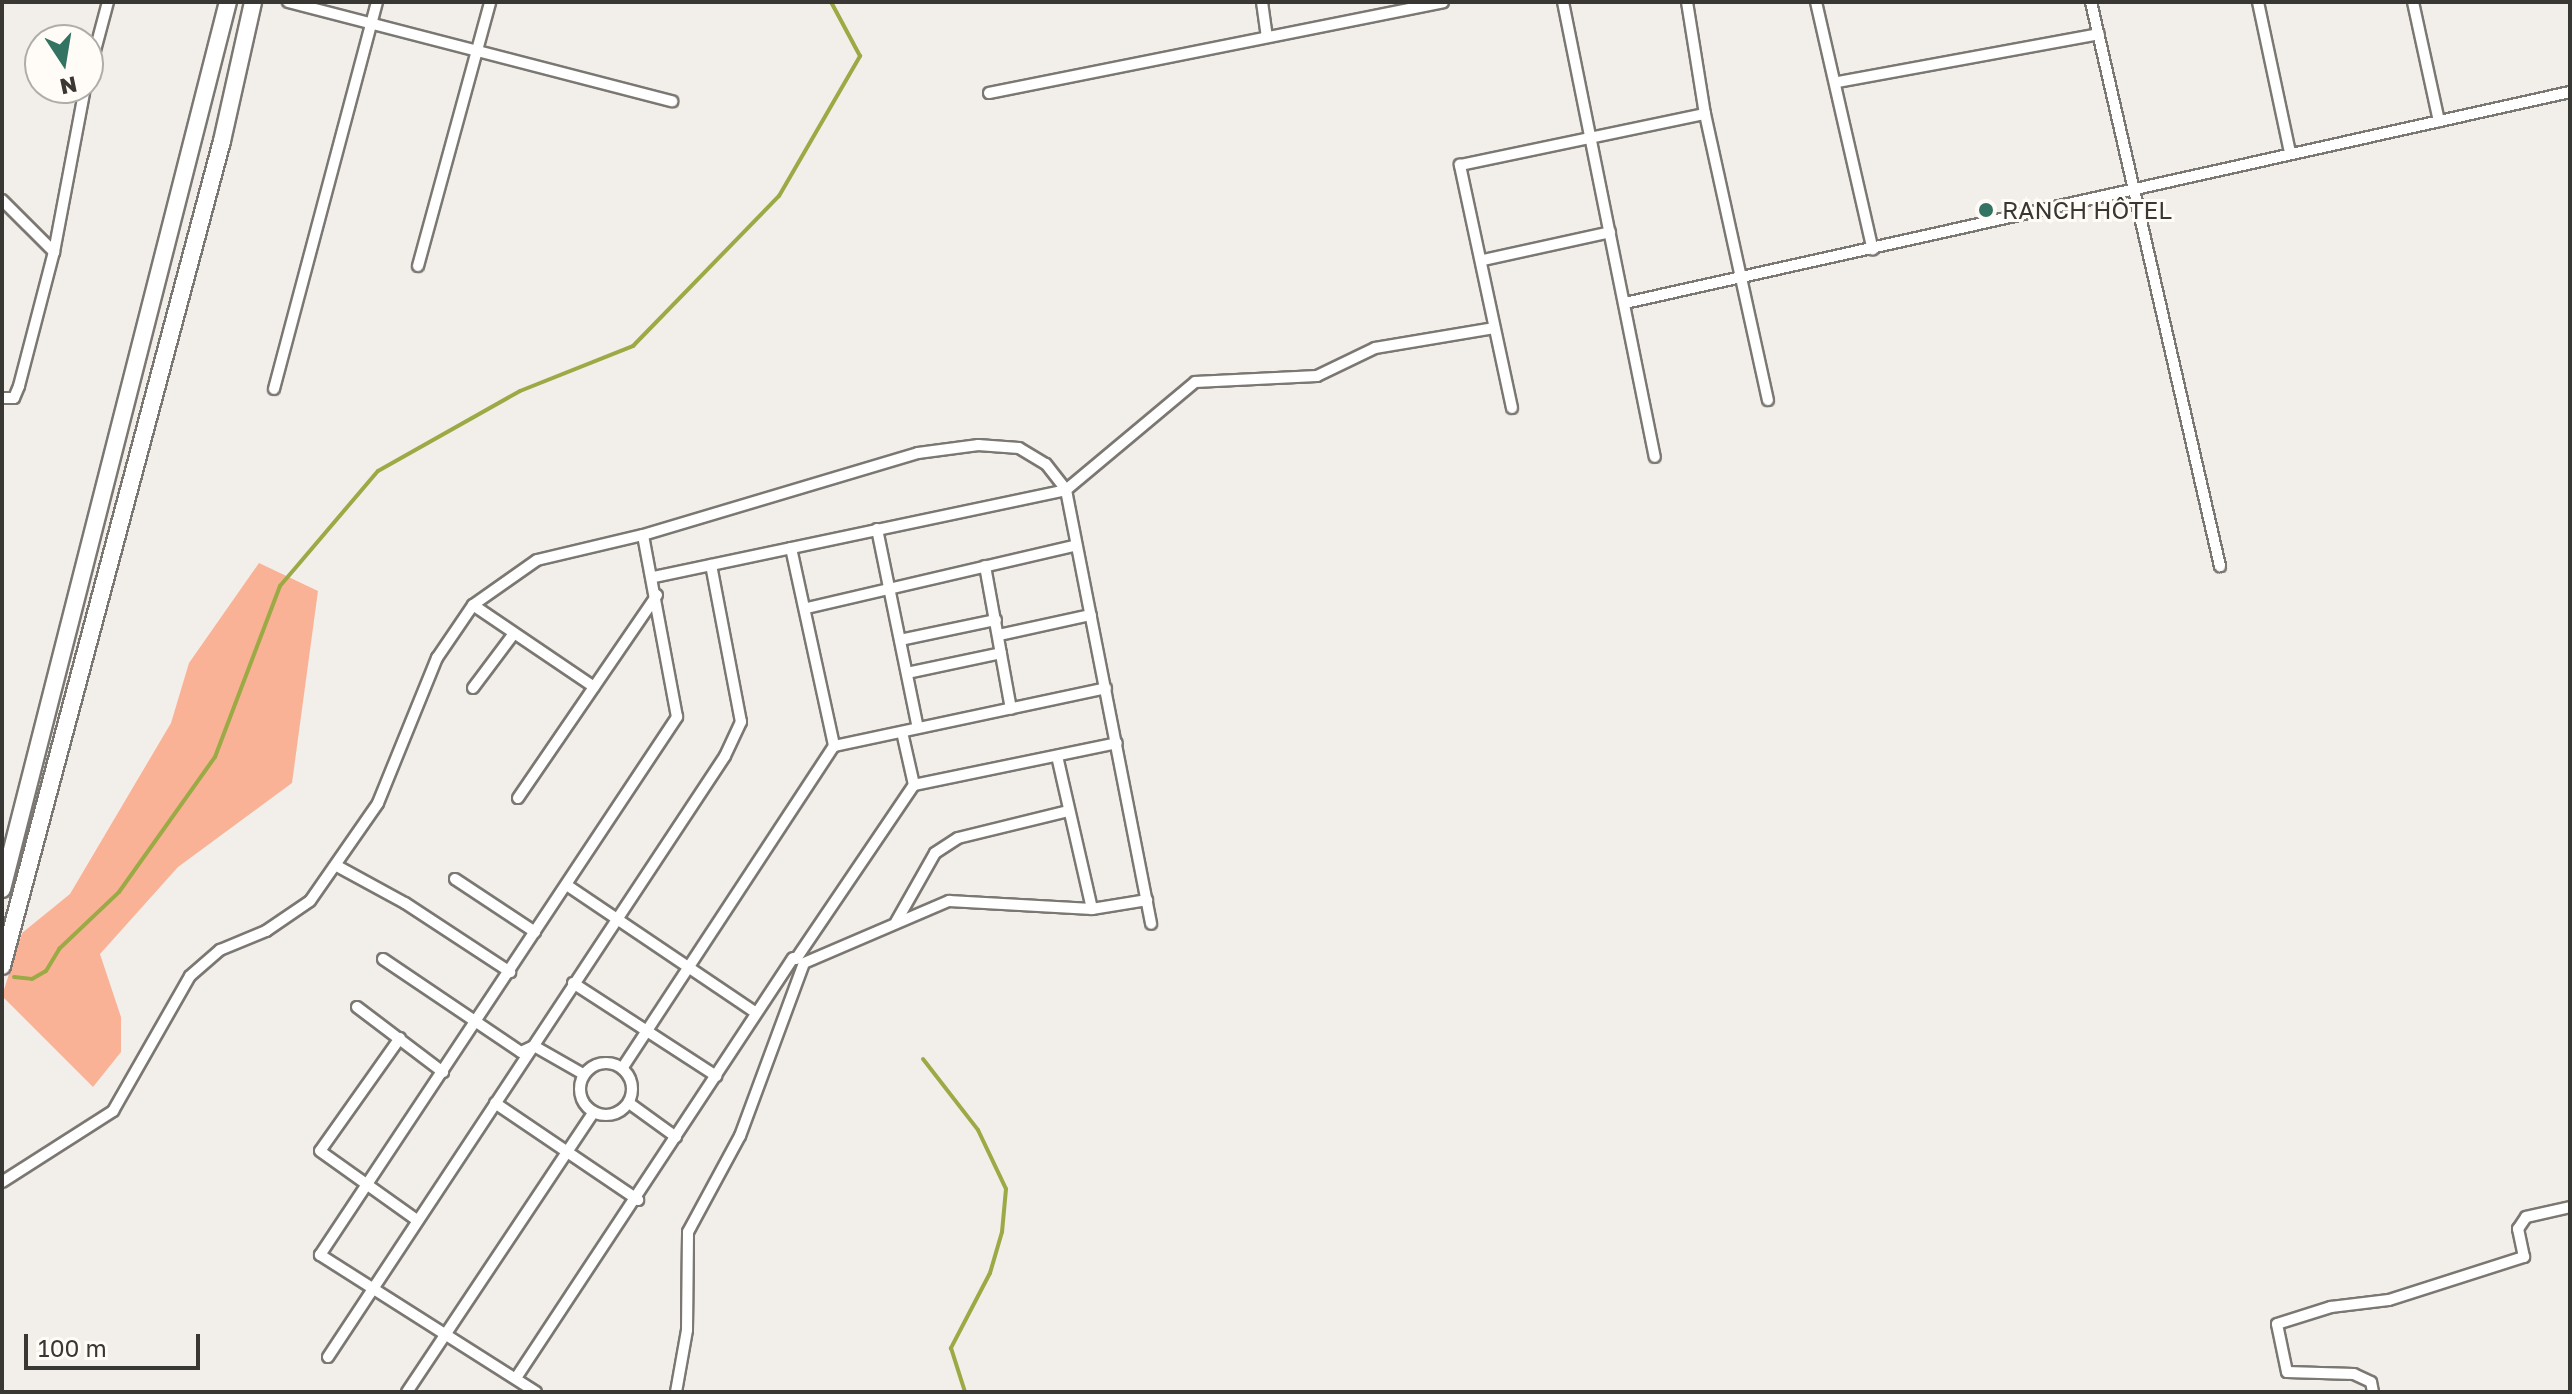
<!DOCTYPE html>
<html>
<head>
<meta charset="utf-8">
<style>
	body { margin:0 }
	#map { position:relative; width:2572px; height:1394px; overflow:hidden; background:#f2eee9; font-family:"Golos Text",sans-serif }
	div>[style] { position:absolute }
	.green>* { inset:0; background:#fab297 }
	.stream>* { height:4px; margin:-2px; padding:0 2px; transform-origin:2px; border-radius:2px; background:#9baa44 }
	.roads { filter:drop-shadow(2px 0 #7b7772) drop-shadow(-2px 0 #7b7772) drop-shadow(0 2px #7b7772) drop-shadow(0 -2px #7b7772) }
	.minor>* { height:10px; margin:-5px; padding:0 5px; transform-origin:5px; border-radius:5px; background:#fff }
	.minor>.ring { margin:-5px; padding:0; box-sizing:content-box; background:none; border:10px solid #fff; border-radius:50% }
	.primary>* { height:16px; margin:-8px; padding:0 8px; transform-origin:8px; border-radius:8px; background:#fff }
	.dots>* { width:22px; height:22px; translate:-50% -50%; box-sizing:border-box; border:4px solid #fffcf7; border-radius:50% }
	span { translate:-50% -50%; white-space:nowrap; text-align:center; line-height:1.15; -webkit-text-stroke:6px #fffcf7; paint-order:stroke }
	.poi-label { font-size:24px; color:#383734 }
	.left { translate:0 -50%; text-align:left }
	.frame { position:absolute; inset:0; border:4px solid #383734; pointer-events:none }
	.north { position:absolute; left:24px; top:24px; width:80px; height:80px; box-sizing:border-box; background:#fffcf7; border:2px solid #afada9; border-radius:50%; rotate:168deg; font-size:22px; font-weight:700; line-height:32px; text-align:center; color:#383734 }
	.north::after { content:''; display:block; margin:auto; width:28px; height:36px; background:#337361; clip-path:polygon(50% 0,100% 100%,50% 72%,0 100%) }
	.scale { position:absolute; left:24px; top:1334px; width:176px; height:36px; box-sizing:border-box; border:4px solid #383734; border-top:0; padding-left:10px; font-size:24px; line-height:28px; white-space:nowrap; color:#383734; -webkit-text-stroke:6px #fffcf7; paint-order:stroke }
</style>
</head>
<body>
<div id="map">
	<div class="green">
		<i style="clip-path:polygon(259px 563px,318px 591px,292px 783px,178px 867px,100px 954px,121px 1017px,121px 1052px,93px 1087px,2px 996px,22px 933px,70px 894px,171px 723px,189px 663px)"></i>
	</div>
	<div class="stream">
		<i style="left:14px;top:977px;width:18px;rotate:6deg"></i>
		<i style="left:32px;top:979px;width:16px;rotate:-30deg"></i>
		<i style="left:46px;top:971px;width:26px;rotate:-59deg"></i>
		<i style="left:59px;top:949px;width:83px;rotate:-43.5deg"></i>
		<i style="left:119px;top:892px;width:166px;rotate:-54.6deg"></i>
		<i style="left:215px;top:757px;width:183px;rotate:-69.2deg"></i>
		<i style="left:280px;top:586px;width:151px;rotate:-49.6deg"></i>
		<i style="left:378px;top:471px;width:163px;rotate:-29.4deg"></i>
		<i style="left:520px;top:391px;width:122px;rotate:-21.7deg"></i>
		<i style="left:633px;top:346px;width:209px;rotate:-45.8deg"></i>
		<i style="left:779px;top:196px;width:162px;rotate:-59.9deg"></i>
		<i style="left:860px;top:56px;width:61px;rotate:-118.2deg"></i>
		<i style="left:923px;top:1059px;width:90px;rotate:52.2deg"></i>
		<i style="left:978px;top:1130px;width:65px;rotate:64.6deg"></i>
		<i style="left:1006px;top:1189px;width:43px;rotate:95.3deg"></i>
		<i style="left:1002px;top:1232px;width:43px;rotate:106.3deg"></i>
		<i style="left:990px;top:1273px;width:85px;rotate:117.5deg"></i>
		<i style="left:951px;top:1348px;width:46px;rotate:72.3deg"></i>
	</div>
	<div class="roads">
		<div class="minor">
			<i style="left:288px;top:2px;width:397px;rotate:14.5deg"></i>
			<i style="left:1262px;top:2px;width:34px;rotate:82deg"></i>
			<i style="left:1563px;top:2px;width:464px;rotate:78.6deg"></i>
			<i style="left:1687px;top:2px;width:113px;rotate:80.9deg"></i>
			<i style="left:1705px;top:114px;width:293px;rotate:77.6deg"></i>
			<i style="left:1816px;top:2px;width:254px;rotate:77.1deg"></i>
			<i style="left:2091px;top:2px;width:579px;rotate:77.12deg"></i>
			<i style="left:2258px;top:2px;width:154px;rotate:78deg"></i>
			<i style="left:2413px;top:2px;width:122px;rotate:77.7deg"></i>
			<i style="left:88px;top:77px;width:78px;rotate:-75.1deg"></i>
			<i style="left:1838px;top:82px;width:265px;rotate:-10.4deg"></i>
			<i style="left:989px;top:93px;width:463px;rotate:-11.3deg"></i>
			<i style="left:2px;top:200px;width:74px;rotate:45deg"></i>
			<i style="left:1483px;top:260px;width:130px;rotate:-12.4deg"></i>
			<i style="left:418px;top:266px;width:274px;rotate:-74.7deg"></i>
			<i style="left:1625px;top:303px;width:968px;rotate:-12.59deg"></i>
			<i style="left:274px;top:389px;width:400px;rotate:-75.1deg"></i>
			<i style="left:2px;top:398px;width:12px"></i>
			<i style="left:14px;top:398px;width:13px;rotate:-67deg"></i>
			<i style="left:19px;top:386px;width:138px;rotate:-75.4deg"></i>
			<i style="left:54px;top:252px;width:167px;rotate:-79.3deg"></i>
			<i style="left:1512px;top:408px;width:249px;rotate:-102.1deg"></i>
			<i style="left:1460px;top:165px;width:250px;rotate:-11.8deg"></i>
			<i style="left:877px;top:529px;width:203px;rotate:78.4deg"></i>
			<i style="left:791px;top:548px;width:203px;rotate:77.7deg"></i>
			<i style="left:985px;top:566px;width:145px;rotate:79.7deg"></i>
			<i style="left:654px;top:577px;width:421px;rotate:-11.9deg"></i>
			<i style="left:1066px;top:490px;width:168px;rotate:-39.9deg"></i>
			<i style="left:1195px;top:382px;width:122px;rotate:-2.8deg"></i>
			<i style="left:1317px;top:376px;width:64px;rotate:-25.8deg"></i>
			<i style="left:1375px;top:348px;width:121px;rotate:-9.5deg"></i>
			<i style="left:473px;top:605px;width:146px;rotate:34.1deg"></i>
			<i style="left:807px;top:608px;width:273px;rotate:-13.1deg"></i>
			<i style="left:999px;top:635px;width:94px;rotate:-12.3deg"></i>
			<i style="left:900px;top:640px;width:98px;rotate:-11.8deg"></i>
			<i style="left:907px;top:673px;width:96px;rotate:-12deg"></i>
			<i style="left:473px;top:688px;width:65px;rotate:-53.1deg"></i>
			<i style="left:902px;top:732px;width:54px;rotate:77.2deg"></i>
			<i style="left:1057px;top:756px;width:157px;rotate:77.1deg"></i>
			<i style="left:518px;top:798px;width:246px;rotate:-55.6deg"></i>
			<i style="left:337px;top:866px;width:77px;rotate:28.6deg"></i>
			<i style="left:405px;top:903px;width:126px;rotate:33.3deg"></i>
			<i style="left:455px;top:879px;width:96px;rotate:33.5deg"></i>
			<i style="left:568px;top:886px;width:225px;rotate:34deg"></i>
			<i style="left:896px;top:922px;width:79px;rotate:-60.5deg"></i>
			<i style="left:935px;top:853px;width:27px;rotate:-33deg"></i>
			<i style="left:958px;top:838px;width:113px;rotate:-13.8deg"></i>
			<i style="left:383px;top:959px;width:166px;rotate:34deg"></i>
			<i style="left:521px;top:1052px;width:14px;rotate:-25deg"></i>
			<i style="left:534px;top:1046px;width:56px;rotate:29.7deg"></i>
			<i style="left:796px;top:959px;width:210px;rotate:-55.9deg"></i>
			<i style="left:914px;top:785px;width:207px;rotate:-11.7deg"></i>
			<i style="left:573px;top:983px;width:171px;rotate:33deg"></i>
			<i style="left:357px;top:1007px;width:108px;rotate:37.1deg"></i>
			<i style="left:400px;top:1038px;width:138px;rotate:125.3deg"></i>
			<i style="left:320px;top:1151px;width:120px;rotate:35.5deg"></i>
			<i class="ring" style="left:580px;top:1063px;width:42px;height:42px"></i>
			<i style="left:623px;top:1067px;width:384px;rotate:-56.7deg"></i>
			<i style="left:834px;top:746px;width:278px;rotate:-12deg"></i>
			<i style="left:495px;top:1103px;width:173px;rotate:34.1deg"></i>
			<i style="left:629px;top:1103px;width:58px;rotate:35.9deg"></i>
			<i style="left:2px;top:1182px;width:132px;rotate:-32.6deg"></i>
			<i style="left:113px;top:1111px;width:155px;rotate:-60.3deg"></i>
			<i style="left:190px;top:976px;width:40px;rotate:-41deg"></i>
			<i style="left:220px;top:950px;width:50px;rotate:-22.4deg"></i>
			<i style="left:266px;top:931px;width:53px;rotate:-34.3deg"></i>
			<i style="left:310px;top:901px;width:119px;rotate:-55.2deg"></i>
			<i style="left:378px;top:803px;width:157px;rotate:-67.9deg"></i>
			<i style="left:437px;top:658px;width:64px;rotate:-55.8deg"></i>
			<i style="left:473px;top:605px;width:78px;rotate:-35.1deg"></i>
			<i style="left:537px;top:560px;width:109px;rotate:-13.3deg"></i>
			<i style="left:643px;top:535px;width:287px;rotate:-16.6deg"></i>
			<i style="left:918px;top:453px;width:61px;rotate:-7.6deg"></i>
			<i style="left:978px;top:445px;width:41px;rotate:4.2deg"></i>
			<i style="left:1019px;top:448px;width:31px;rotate:31deg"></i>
			<i style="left:1046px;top:464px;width:33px;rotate:52deg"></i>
			<i style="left:1066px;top:490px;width:442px;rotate:78.9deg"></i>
			<i style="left:328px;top:1357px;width:720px;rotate:-56.55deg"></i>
			<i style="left:725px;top:756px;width:38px;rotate:-65deg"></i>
			<i style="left:741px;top:722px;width:160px;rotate:-100.8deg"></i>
			<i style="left:516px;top:1378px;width:503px;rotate:-56.59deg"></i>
			<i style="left:407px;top:1392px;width:335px;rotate:-56.3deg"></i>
			<i style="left:536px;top:1392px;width:256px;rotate:-147.6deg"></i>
			<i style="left:320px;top:1255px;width:646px;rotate:-56.43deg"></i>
			<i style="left:677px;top:717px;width:185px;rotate:-100.6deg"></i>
			<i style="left:676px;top:1392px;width:63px;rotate:-79.9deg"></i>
			<i style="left:687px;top:1330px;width:98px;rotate:-89.4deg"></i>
			<i style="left:688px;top:1232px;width:109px;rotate:-61.6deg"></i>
			<i style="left:740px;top:1136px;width:184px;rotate:-69.7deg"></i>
			<i style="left:804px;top:963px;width:158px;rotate:-23.2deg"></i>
			<i style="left:949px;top:901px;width:143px;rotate:3.2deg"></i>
			<i style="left:1092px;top:909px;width:56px;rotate:-9.3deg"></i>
			<i style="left:2373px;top:1392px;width:10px;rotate:-101deg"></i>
			<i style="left:2371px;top:1382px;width:19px;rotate:-155deg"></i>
			<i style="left:2354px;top:1374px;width:67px;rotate:-178.3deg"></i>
			<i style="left:2287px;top:1372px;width:49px;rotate:-101.8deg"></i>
			<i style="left:2277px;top:1324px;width:57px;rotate:-17.5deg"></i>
			<i style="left:2331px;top:1307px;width:58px;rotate:-6.9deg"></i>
			<i style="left:2389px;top:1300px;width:142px;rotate:-17.7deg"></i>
			<i style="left:2524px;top:1257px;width:29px;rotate:-102deg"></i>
			<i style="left:2518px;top:1229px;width:14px;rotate:-56deg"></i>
			<i style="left:2526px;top:1217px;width:45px;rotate:-12.8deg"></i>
		</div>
		<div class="primary">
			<i style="left:2px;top:889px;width:915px;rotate:-75.71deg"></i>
			<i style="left:2px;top:966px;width:854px;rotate:-75.07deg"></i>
			<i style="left:222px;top:141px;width:142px;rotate:-77.4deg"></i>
		</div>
	</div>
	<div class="dots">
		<i style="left:1986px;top:210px;background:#337361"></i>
	</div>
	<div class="poi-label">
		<span class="left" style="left:2002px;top:210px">RANCH HÔTEL</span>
	</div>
	<div class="frame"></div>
	<div class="north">N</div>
	<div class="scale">100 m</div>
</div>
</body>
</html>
